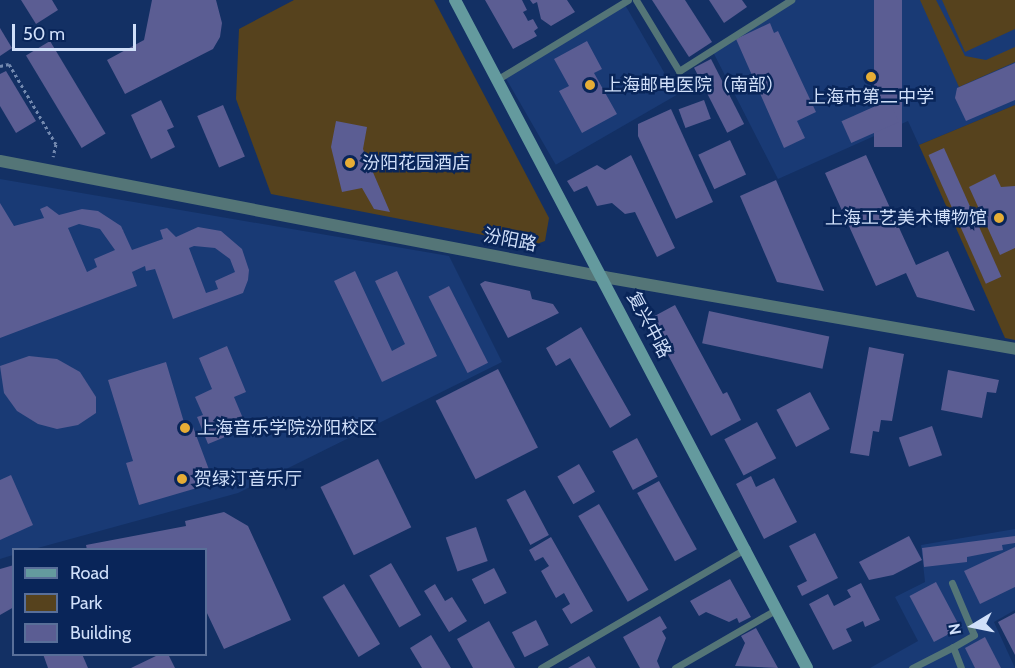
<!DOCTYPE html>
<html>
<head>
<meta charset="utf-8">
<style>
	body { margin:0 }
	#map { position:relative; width:1015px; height:668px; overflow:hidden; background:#133064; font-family:Cabin,"Noto Sans SC",sans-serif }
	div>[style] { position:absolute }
	.built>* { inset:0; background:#193a75; transform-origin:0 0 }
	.green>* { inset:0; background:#56421d }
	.building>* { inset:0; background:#5b5d93; transform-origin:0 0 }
	.path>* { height:3px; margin-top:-1.5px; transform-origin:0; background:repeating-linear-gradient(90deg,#7389af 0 3px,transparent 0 6px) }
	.service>* { height:7px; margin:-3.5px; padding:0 3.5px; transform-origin:3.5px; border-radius:3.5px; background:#547577 }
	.minor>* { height:12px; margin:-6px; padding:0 6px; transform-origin:6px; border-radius:6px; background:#547577 }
	.secondary>* { height:12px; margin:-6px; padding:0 6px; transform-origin:6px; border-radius:6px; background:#649a9e }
	.dots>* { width:16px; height:16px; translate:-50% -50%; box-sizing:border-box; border:3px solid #092559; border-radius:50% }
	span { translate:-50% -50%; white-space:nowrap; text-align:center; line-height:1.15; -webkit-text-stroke:5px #092559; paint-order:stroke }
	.poi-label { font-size:18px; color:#d0dff9 }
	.left { translate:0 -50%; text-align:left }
	.right { translate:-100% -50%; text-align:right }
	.street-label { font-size:18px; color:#d0dff9 }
	.legend { position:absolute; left:12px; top:548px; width:195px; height:108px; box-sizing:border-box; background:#092559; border:2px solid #596f99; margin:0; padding:8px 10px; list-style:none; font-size:18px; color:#d0dff9 }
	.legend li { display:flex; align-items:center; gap:12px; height:30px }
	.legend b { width:30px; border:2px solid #596f99 }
	.north { position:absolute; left:943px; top:596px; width:60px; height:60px; -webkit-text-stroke:4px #092559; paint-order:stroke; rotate:260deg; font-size:16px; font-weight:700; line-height:24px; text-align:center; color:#d0dff9 }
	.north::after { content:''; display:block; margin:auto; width:21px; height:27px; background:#d0dff9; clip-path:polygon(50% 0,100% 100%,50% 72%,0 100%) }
	.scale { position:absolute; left:12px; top:24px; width:124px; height:27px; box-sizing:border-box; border:3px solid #d0dff9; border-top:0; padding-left:8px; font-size:18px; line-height:21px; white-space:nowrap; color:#d0dff9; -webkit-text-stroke:4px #092559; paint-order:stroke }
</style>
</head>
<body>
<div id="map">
	<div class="built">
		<i style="clip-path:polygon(791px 0,1015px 0,1015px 105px,919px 145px,908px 121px,778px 179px,712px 50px)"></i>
		<i style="left:624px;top:3px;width:106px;height:140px;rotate:60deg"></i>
		<i style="clip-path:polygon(0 179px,449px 256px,502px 362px,238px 493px,34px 549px,14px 550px,13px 555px,0 559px)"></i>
		<i style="clip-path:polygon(1015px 529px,1015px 610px,994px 622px,1015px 668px,870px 668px,918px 641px,895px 597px,925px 582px,921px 545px)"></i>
	</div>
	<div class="green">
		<i style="clip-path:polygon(294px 0,434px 0,549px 218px,545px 241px,534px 245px,271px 194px,236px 99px,239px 29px)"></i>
		<i style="clip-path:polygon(920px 0,936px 0,965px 56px,986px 60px,1015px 47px,1015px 62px,959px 87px)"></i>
		<i style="clip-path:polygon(942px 0,1015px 0,1015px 29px,965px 52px)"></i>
		<i style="clip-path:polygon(1015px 105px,1015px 340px,1005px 338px,919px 145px)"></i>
	</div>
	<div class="building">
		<i style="clip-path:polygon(21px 0,52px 0,58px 10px,36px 24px)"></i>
		<i style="clip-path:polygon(152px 0,216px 0,222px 23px,220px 37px,213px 49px,125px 94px,107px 60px,144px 40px)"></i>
		<i style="clip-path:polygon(485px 0,522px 0,527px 10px,523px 12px,526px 17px,528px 21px,533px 19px,538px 28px,534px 31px,537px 36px,513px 49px)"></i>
		<i style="clip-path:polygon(530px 0,567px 0,575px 12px,551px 26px,541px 19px,537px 2px,533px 4px)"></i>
		<i style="clip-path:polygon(652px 0,685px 0,712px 42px,689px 57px)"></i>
		<i style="clip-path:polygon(709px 0,742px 0,747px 7px,724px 23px)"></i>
		<i style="left:874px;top:0;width:28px;height:147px"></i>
		<i style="clip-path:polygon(770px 23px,774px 33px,778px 31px,816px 112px,797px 121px,805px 138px,784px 148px,736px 39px)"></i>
		<i style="clip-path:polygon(0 28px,12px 48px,0 56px)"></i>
		<i style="left:50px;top:41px;width:108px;height:28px;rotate:59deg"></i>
		<i style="clip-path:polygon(587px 41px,602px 69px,594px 73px,617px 114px,582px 133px,559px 91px,569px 86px,554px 59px)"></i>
		<i style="left:711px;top:59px;width:73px;height:19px;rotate:63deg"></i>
		<i style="clip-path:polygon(1015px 63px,1015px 100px,966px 121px,955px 98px,957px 88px)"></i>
		<i style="clip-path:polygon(6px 71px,36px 121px,16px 133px,0 106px,0 74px)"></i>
		<i style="clip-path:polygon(161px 100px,174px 127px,167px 130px,175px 147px,151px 159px,131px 115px)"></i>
		<i style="left:704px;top:100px;width:20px;height:27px;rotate:70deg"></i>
		<i style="left:889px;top:100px;width:24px;height:52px;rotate:66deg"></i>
		<i style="left:223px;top:105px;width:56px;height:28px;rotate:67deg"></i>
		<i style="clip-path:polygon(671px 109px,713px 202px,676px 219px,638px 136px,638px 124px)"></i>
		<i style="clip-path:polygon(336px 121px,367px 127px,363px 149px,390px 212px,374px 209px,362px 188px,342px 192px,331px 147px)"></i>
		<i style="left:730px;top:140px;width:38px;height:35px;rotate:65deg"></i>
		<i style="left:944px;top:148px;width:141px;height:17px;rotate:66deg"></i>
		<i style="clip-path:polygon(631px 155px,675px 248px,657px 257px,635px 212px,625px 214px,612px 203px,597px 206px,587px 186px,574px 192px,567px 181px,597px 165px,605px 170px)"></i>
		<i style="clip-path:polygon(866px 155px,916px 265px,948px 251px,975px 311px,917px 297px,906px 273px,876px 286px,825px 173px)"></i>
		<i style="clip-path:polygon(995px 174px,1001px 187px,1015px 186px,1015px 248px,1000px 255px,969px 187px)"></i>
		<i style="clip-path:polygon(776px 180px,824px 291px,777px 282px,740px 196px)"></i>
		<i style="clip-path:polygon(evenodd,0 203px,14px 226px,44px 218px,40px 209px,47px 206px,59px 215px,82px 209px,98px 211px,121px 226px,132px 250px,163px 239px,160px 230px,167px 228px,176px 237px,198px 227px,221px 231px,242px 249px,249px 270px,248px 280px,243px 293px,173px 319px,155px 269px,146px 271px,145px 266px,132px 272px,137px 286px,0 338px,0 203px,79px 224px,100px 229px,115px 250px,94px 259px,97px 267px,87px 272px,68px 228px,79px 224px,0 203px,194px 246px,215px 248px,230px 259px,235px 272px,215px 281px,218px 289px,206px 293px,189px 248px,194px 246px)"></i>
		<i style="clip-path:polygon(355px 271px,392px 351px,405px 344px,375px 281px,397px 271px,437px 356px,382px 382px,334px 281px)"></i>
		<i style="clip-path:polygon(485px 281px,530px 291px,532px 299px,553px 304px,559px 313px,508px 338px,480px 284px)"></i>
		<i style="left:449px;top:286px;width:86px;height:23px;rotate:63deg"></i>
		<i style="clip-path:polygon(675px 305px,723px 394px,727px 392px,741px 420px,711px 436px,649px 319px)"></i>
		<i style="left:709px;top:311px;width:123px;height:33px;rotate:12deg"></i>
		<i style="clip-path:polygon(581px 327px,631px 415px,610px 428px,570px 358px,556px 366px,546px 348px)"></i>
		<i style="clip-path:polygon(227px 346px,246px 392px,234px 397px,247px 428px,208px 444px,197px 417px,203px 415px,195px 397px,212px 389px,199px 358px)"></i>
		<i style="clip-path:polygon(869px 347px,904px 354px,892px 421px,881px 420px,879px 432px,873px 431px,869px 456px,850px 453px)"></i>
		<i style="clip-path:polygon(29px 356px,57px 359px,80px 372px,96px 397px,96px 413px,78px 425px,57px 429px,38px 424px,17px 411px,4px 393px,0 366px)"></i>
		<i style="clip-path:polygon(166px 362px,186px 429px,193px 427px,214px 483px,139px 505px,126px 463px,133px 461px,108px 380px)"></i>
		<i style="left:498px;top:369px;width:88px;height:70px;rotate:63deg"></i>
		<i style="clip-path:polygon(948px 370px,999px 380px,996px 393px,987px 392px,982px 418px,941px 410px)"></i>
		<i style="left:810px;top:392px;width:42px;height:38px;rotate:62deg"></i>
		<i style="left:757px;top:422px;width:41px;height:37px;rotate:62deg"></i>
		<i style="left:932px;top:426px;width:31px;height:35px;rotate:71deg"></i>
		<i style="left:637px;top:438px;width:44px;height:28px;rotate:62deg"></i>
		<i style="left:378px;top:459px;width:76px;height:64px;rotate:64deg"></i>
		<i style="left:579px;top:464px;width:32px;height:25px;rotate:60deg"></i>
		<i style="clip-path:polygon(11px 475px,33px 525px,0 540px,0 480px)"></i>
		<i style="clip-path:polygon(751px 476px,756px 487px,774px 478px,797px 522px,764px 539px,736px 484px)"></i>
		<i style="left:659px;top:481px;width:78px;height:25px;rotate:61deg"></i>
		<i style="left:525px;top:490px;width:51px;height:21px;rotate:62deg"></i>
		<i style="left:599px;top:504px;width:99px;height:24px;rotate:60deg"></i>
		<i style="clip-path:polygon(224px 512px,248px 526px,291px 620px,224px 649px,206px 611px,206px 550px,87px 550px,86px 545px,186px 526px,185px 521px)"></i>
		<i style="left:476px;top:527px;width:36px;height:32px;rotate:71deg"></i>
		<i style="clip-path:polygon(815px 533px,838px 578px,802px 596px,797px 586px,807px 581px,789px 546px)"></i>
		<i style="clip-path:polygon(909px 536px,922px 560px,893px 575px,869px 580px,859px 562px)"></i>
		<i style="clip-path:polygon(1015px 536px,1015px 543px,1002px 545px,1003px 550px,967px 557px,967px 562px,924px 567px,922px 548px)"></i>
		<i style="clip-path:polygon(551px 537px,593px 611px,571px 624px,562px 609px,570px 604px,564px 593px,556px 598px,541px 571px,549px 566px,543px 557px,535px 561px,529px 550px)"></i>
		<i style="clip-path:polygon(1015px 547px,1015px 587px,980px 604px,964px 571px)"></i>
		<i style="left:391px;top:563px;width:60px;height:25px;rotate:60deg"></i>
		<i style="clip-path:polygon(14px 565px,14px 607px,0 615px,0 569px)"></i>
		<i style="left:494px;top:568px;width:28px;height:25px;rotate:63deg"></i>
		<i style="clip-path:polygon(730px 579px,751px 617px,739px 623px,737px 618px,729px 622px,706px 612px,699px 616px,690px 601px)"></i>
		<i style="left:936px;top:582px;width:52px;height:30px;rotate:62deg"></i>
		<i style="clip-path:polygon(861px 583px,880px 620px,865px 627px,863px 621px,846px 629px,852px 641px,833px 650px,809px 604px,828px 594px,834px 606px,851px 597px,847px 590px)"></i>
		<i style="left:344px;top:584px;width:70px;height:25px;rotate:59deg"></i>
		<i style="clip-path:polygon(435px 584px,445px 601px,452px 597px,467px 621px,449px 632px,424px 591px)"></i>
		<i style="clip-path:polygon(1015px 613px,1015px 655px,998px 622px)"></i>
		<i style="clip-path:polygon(660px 616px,667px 628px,662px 631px,666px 638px,657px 661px,660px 668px,640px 668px,623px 637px)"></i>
		<i style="left:536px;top:620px;width:28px;height:27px;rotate:63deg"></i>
		<i style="clip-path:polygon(489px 621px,515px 668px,473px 668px,457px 639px)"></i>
		<i style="clip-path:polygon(756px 628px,778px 668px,735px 666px,745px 643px,741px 636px)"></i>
		<i style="clip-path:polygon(431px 635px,451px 668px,422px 668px,410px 648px)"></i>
		<i style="clip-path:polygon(985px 637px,1001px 668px,975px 668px,965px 648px)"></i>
		<i style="clip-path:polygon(43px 654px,82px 654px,88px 668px,48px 668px)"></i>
		<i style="clip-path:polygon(160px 654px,168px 654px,175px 668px,131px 668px)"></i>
		<i style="clip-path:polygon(589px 656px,596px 668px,568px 668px)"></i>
	</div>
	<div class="path">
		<i style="left:0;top:66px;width:9px;rotate:-13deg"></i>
		<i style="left:9px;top:64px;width:93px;rotate:59.6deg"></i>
		<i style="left:56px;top:144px;width:13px;rotate:103deg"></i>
	</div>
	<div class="service">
		<i style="left:636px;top:0;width:83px;rotate:58.8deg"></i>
		<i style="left:679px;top:71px;width:133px;rotate:-32.4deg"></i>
		<i style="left:498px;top:79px;width:152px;rotate:-31.3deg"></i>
		<i style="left:952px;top:583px;width:56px;rotate:67.1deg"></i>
		<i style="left:974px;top:635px;width:24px;rotate:150deg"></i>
		<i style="left:541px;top:668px;width:238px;rotate:-30.3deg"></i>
		<i style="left:675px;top:668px;width:118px;rotate:-30deg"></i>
		<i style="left:912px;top:668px;width:46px;rotate:-27.1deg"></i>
		<i style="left:953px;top:647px;width:22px;rotate:69deg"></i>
	</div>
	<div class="minor">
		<i style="left:0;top:161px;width:615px;rotate:10.87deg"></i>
		<i style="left:604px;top:277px;width:417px;rotate:9.9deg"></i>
	</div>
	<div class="secondary">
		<i style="left:455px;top:0;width:755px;rotate:62.21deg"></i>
	</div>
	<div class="dots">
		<i style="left:871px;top:77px;background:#e6ad36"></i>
		<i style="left:590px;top:85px;background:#e6ad36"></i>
		<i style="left:350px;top:163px;background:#e6ad36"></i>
		<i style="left:999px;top:218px;background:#e6ad36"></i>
		<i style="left:185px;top:428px;background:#e6ad36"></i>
		<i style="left:182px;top:479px;background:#e6ad36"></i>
	</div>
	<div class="poi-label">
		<span class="left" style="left:604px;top:85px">上海邮电医院（南部）</span>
		<span style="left:871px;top:97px">上海市第二中学</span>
		<span class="left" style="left:362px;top:163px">汾阳花园酒店</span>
		<span class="right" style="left:987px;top:218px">上海工艺美术博物馆</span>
		<span class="left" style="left:197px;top:428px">上海音乐学院汾阳校区</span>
		<span class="left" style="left:194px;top:479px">贺绿汀音乐厅</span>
	</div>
	<div class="street-label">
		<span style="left:510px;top:240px;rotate:11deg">汾阳路</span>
		<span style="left:649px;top:325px;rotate:62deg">复兴中路</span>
	</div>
	<ul class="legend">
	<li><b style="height:8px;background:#649a9e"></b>Road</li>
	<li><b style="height:16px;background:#56421d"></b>Park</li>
	<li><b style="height:16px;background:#5b5d93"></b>Building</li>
	</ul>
	<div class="north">N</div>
	<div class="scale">50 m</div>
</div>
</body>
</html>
